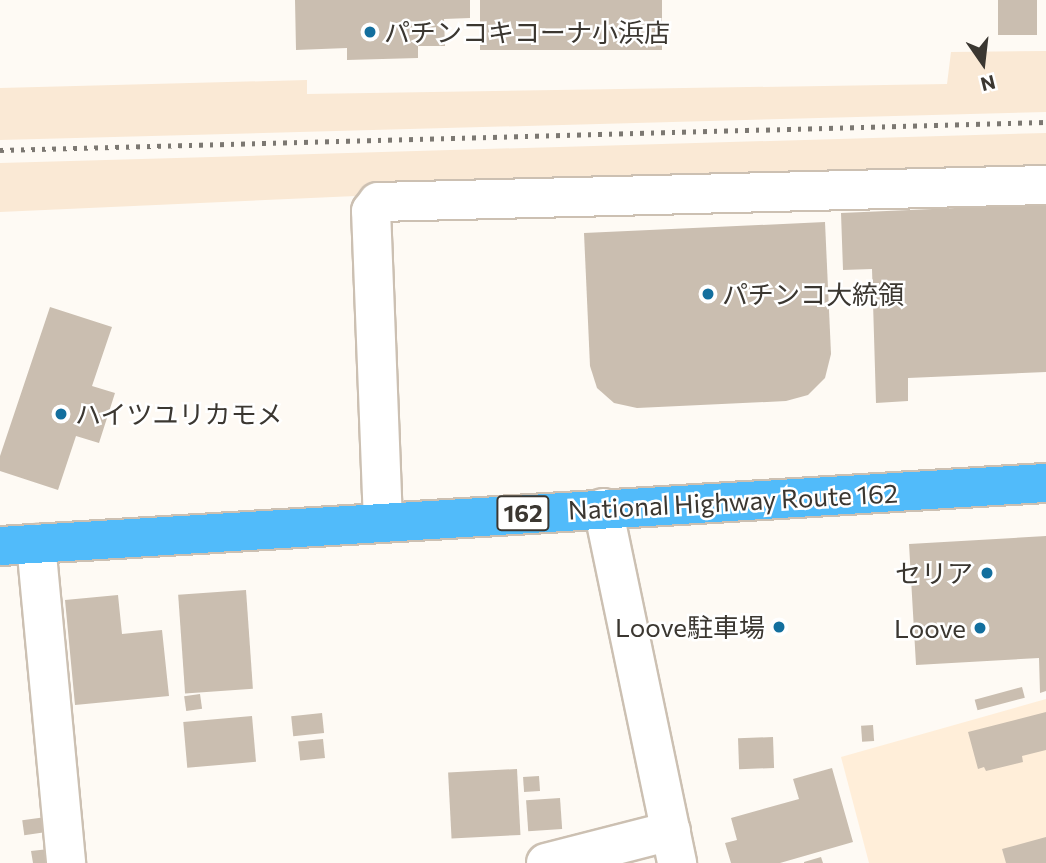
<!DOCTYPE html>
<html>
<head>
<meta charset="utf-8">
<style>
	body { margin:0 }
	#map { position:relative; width:1046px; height:863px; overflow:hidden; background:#fefaf4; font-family:Commissioner,"Noto Sans JP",sans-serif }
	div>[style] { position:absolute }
	.built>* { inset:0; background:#ffeed9 }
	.green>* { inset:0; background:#fae9d5 }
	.building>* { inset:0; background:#cabeb0; transform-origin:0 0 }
	.roads { filter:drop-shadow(2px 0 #ccc0b2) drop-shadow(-2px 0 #ccc0b2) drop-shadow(0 2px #ccc0b2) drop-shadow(0 -2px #ccc0b2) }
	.minor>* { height:38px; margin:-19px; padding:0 19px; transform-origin:19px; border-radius:19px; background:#fff }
	.highway>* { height:38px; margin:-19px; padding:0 19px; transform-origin:19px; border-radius:19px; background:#51bbfa }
	.rail>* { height:5px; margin-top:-2.5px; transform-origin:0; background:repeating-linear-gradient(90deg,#7c7872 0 3.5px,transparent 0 10.5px) }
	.dots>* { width:19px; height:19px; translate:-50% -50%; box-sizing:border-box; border:4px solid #fff; border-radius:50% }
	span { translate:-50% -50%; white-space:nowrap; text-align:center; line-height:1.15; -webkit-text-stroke:5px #fff; paint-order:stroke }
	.shield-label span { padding:2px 5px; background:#fff; border:2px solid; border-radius:5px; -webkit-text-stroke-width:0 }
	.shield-label { font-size:24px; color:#3b3731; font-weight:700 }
	.poi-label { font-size:26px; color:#3b3731 }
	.left { translate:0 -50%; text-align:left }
	.right { translate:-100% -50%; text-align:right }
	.street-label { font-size:26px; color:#3b3731 }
	.north { position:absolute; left:948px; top:28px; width:70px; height:70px; -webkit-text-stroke:5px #fff; paint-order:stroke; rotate:166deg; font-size:19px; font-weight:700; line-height:28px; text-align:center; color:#3b3731 }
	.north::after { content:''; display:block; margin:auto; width:24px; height:32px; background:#3b3731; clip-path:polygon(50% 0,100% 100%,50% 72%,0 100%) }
</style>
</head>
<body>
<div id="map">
	<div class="built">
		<i style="clip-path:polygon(1046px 699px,1046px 863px,869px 863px,841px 757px)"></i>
	</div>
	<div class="green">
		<i style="clip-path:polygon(1046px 51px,1046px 112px,0 140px,0 88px,307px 80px,307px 94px,947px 84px,951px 52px)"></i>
		<i style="clip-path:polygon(1046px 133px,1046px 169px,364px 190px,356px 196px,0 212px,0 163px)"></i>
	</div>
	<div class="building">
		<i style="clip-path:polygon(295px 0,470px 0,470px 18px,444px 19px,445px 46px,418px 46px,418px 58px,347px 60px,347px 48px,296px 50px)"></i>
		<i style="left:480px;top:0;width:182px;height:50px"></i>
		<i style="left:998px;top:0;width:39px;height:35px"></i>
		<i style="clip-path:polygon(1046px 204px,1046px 372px,908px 378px,908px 401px,876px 403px,872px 269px,843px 270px,841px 213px)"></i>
		<i style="clip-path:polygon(825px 222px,831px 354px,825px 378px,808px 395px,786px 401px,637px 408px,614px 403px,597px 388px,590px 366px,584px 233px)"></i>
		<i style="clip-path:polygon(50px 307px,112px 327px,92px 386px,115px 393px,99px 443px,76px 436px,58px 490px,0 471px,0 456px)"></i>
		<i style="clip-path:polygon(1046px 536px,1046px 691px,1040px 693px,1039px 658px,916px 665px,909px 544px)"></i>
		<i style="left:246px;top:590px;width:99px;height:68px;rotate:86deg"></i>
		<i style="clip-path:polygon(118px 595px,122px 634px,162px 630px,169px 696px,75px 705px,65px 600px)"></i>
		<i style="left:1022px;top:687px;width:11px;height:49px;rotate:75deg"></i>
		<i style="left:200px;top:694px;width:15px;height:16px;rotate:82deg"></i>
		<i style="clip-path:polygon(1046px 712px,1046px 750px,1022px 756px,1023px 762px,986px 771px,984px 767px,978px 769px,968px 732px)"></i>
		<i style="left:322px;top:713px;width:20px;height:31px;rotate:84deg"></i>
		<i style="left:252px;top:716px;width:46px;height:69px;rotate:85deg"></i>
		<i style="left:873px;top:725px;width:16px;height:12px;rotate:86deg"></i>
		<i style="left:773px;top:737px;width:31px;height:35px;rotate:88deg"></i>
		<i style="left:323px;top:739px;width:19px;height:25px;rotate:84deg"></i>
		<i style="clip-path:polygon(832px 768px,853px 842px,780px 863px,731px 863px,725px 843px,737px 840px,731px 818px,799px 799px,793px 779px)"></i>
		<i style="left:517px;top:769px;width:66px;height:69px;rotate:87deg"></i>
		<i style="left:539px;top:776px;width:15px;height:16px;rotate:86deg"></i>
		<i style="left:560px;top:798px;width:31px;height:34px;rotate:86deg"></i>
		<i style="left:46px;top:817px;width:15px;height:24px;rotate:82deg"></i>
		<i style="clip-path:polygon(1046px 837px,1046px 863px,1006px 863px,1002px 849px)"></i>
		<i style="clip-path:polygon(49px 849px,51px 863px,33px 863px,31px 851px)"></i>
		<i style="clip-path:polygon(821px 857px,823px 863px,804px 863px,804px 862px)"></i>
	</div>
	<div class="roads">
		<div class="minor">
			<i style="left:603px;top:508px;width:363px;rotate:78.2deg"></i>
			<i style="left:383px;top:522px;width:311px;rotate:-92.2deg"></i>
			<i style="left:371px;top:211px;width:11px;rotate:-52deg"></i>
			<i style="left:378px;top:202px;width:668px;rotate:-1.46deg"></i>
			<i style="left:36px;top:544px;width:320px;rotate:84.6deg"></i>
			<i style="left:546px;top:863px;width:129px;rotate:-14.4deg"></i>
		</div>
		<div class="highway">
			<i style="left:0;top:546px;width:1048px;rotate:-3.45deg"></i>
		</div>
	</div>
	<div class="rail">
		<i style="left:0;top:150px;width:1046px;rotate:-1.53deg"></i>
	</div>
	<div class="dots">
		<i style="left:370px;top:32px;background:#136f9e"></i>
		<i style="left:708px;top:294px;background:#136f9e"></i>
		<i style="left:61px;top:414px;background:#136f9e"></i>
		<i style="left:987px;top:573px;background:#136f9e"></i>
		<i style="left:779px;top:627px;background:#136f9e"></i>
		<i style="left:980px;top:628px;background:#136f9e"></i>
	</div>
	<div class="shield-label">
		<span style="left:523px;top:513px">162</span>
	</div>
	<div class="poi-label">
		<span class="left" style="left:384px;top:32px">パチンコキコーナ小浜店</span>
		<span class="left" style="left:722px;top:294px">パチンコ大統領</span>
		<span class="left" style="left:75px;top:414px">ハイツユリカモメ</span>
		<span class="right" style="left:973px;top:573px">セリア</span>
		<span class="right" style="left:765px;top:627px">Loove駐車場</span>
		<span class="right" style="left:966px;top:628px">Loove</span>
	</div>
	<div class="street-label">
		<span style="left:733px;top:501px;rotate:-3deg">National Highway Route 162</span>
	</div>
	<div class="north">N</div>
</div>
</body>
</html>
